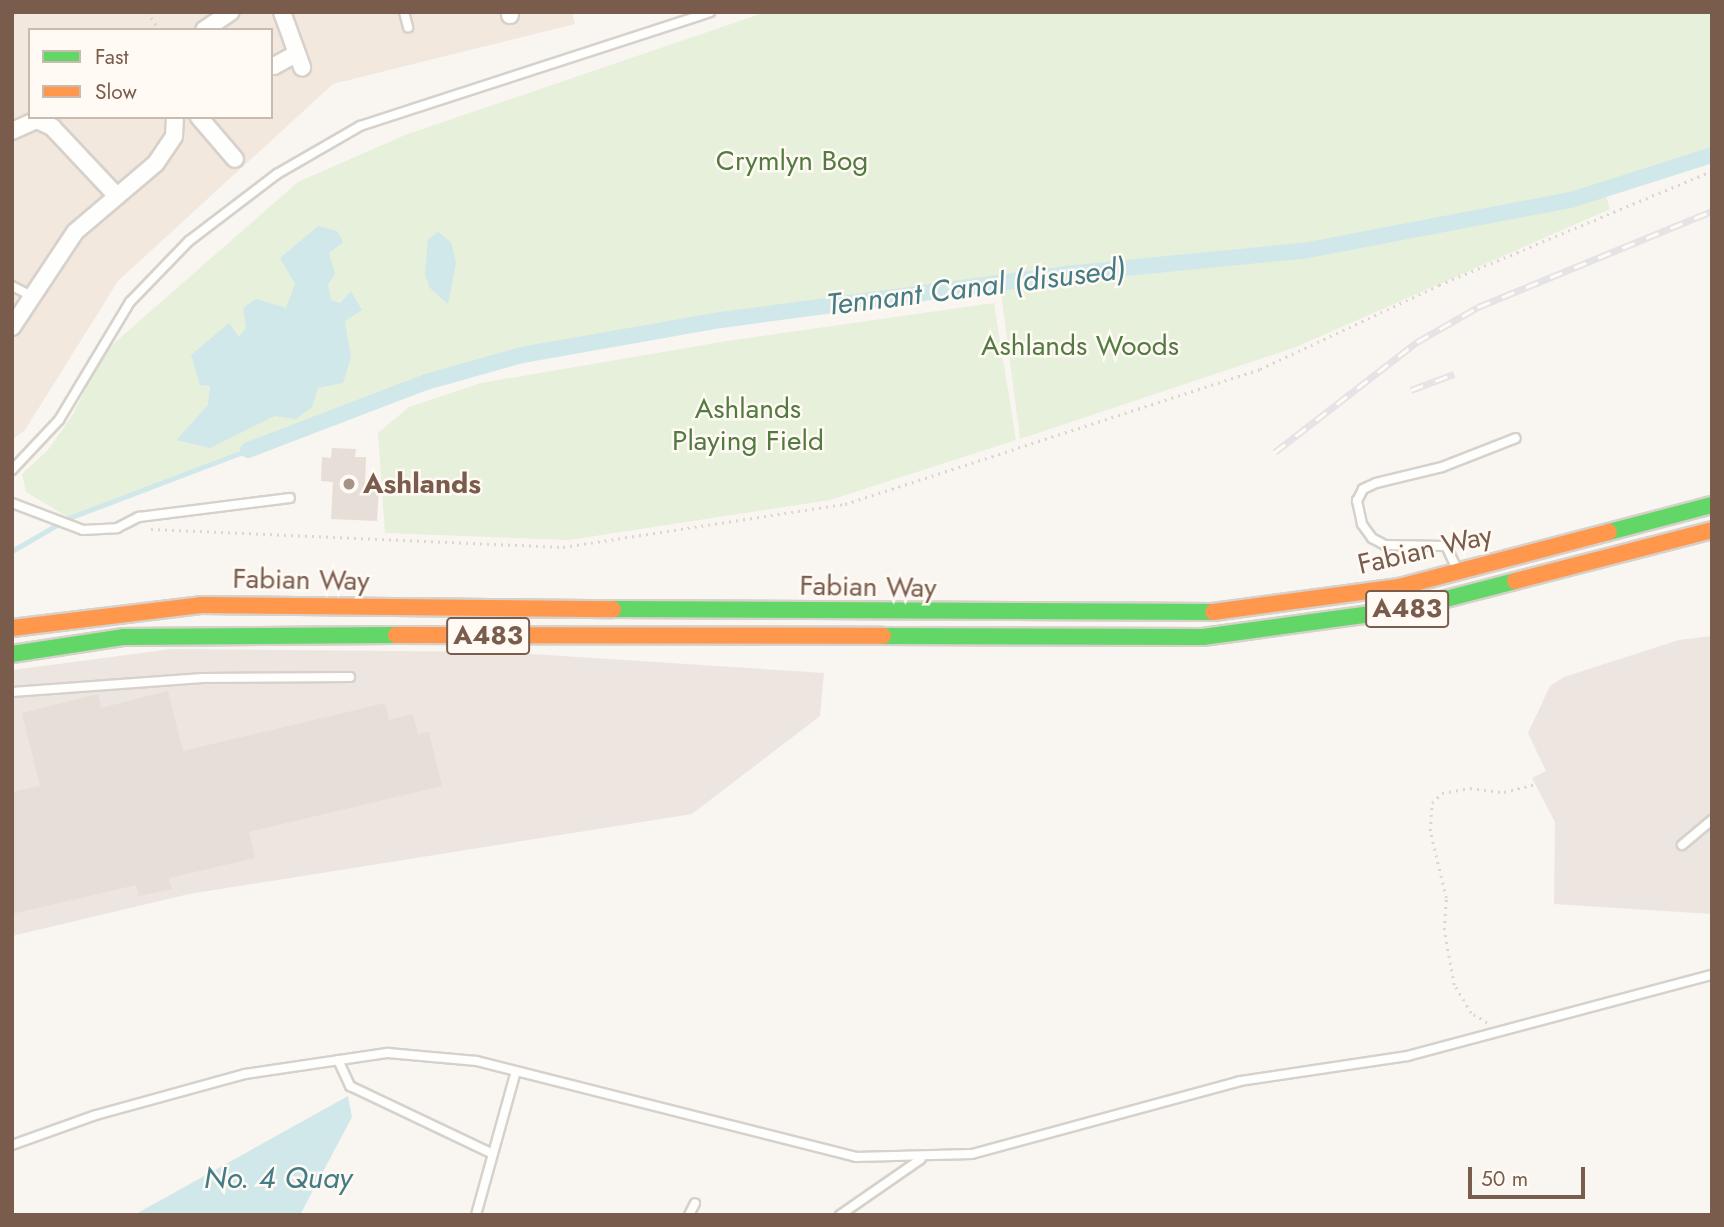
<!DOCTYPE html>
<html>
<head>
<meta charset="utf-8">
<style>
	body { margin:0 }
	#map { position:relative; width:1724px; height:1227px; overflow:hidden; background:#f9f5f0; font-family:Jost,sans-serif }
	div>[style] { position:absolute }
	.residential>* { inset:0; background:#f2e8de }
	.industrial>* { inset:0; background:#ede5e0 }
	.green>* { inset:0; background:#e7f0db }
	.water>* { inset:0; background:#d0e8ea }
	.stream>* { height:4.5px; margin:-2.25px; padding:0 2.25px; transform-origin:2.25px; border-radius:2.25px; background:#d0e8ea }
	.canal>* { height:16px; margin:-8px; padding:0 8px; transform-origin:8px; border-radius:8px; background:#d0e8ea }
	.building>* { inset:0; background:#e6ded7 }
	.path>* { height:2.5px; margin-top:-1.25px; transform-origin:0; background:repeating-linear-gradient(90deg,#dcd5d0 0 2px,transparent 0 7px) }
	.roads { filter:drop-shadow(2px 0 #d7d1cb) drop-shadow(-2px 0 #d7d1cb) drop-shadow(0 2px #d7d1cb) drop-shadow(0 -2px #d7d1cb) }
	.lane>* { height:8px; margin:-4px; padding:0 4px; transform-origin:4px; border-radius:4px; background:#fefefd }
	.street>* { height:16px; margin:-8px; padding:0 8px; transform-origin:8px; border-radius:8px; background:#fefefd }
	.fast>* { height:16px; margin:-8px; padding:0 8px; transform-origin:8px; border-radius:8px; background:#63d668 }
	.slow>* { height:16px; margin:-8px; padding:0 8px; transform-origin:8px; border-radius:8px; background:#ff974d }
	.rail>* { height:7px; margin-top:-3.5px; transform-origin:0; background:repeating-linear-gradient(90deg,#fffaf3 0 13px,#e6e3e7 0 26px); box-sizing:border-box; border-block:2px solid #e6e3e7 }
	.dots>* { width:19px; height:19px; translate:-50% -50%; box-sizing:border-box; border:4px solid #fffaf3; border-radius:50% }
	span { translate:-50% -50%; white-space:nowrap; text-align:center; line-height:1.15; -webkit-text-stroke:5px #fffaf3; paint-order:stroke }
	.shield-label span { padding:2px 5px; background:#fffaf3; border:2px solid; border-radius:5px; -webkit-text-stroke-width:0 }
	.shield-label { font-size:26px; color:#7a5c4d; font-weight:700 }
	.park-label { font-size:28px; color:#537a41 }
	.poi-label { font-size:28px; color:#7a5c4d; font-weight:700 }
	.left { translate:0 -50%; text-align:left }
	.street-label { font-size:28px; color:#7a5c4d }
	.water-label { font-size:30px; color:#437c86; font-style:italic }
	.frame { position:absolute; inset:0; border:14px solid #7a5c4d; pointer-events:none }
	.legend { position:absolute; left:28px; top:28px; width:245px; height:91px; box-sizing:border-box; background:#fffaf3; border:2px solid #cabbb1; margin:0; padding:9px 12px; list-style:none; font-size:21px; color:#7a5c4d }
	.legend li { display:flex; align-items:center; gap:14px; height:35px }
	.legend b { width:35px; border:2px solid #cabbb1 }
	.scale { position:absolute; left:1468px; top:1167px; width:117px; height:32px; box-sizing:border-box; border:4px solid #7a5c4d; border-top:0; padding-left:9px; font-size:21px; line-height:24px; white-space:nowrap; color:#7a5c4d; -webkit-text-stroke:5px #fffaf3; paint-order:stroke }
</style>
</head>
<body>
<div id="map">
	<div class="residential">
		<i style="clip-path:polygon(evenodd,12px 12px,572px 12px,575px 24px,333px 84px,118px 281px,25px 430px,12px 440px,12px 12px,30px 30px,271px 30px,271px 117px,30px 117px,30px 30px)"></i>
	</div>
	<div class="industrial">
		<i style="clip-path:polygon(1712px 636px,1712px 914px,1554px 904px,1555px 822px,1532px 778px,1546px 771px,1528px 733px,1550px 686px,1564px 677px,1679px 640px)"></i>
		<i style="clip-path:polygon(172px 649px,501px 652px,824px 673px,820px 716px,692px 814px,189px 894px,12px 936px,12px 670px)"></i>
	</div>
	<div class="green">
		<i style="clip-path:polygon(766px 12px,1712px 12px,1712px 155px,1571px 200px,1308px 250px,1065px 274px,721px 320px,522px 355px,426px 382px,69px 518px,26px 492px,22px 474px,48px 450px,73px 414px,104px 352px,298px 182px,405px 135px)"></i>
		<i style="clip-path:polygon(1605px 193px,1610px 209px,1296px 347px,1020px 439px,1000px 285px,1308px 252px)"></i>
		<i style="clip-path:polygon(994px 303px,1016px 440px,830px 500px,569px 540px,385px 533px,378px 433px,409px 407px,481px 383px,727px 341px)"></i>
	</div>
	<div class="water">
		<i style="clip-path:polygon(318px 226px,337px 231px,343px 242px,329px 253px,335px 274px,328px 285px,331px 300px,340px 303px,351px 291px,362px 310px,345px 321px,351px 357px,343px 383px,318px 388px,312px 407px,296px 419px,275px 416px,210px 448px,176px 440px,208px 405px,210px 386px,200px 385px,191px 355px,229px 323px,239px 337px,246px 328px,243px 308px,256px 299px,286px 308px,295px 284px,280px 258px)"></i>
		<i style="clip-path:polygon(438px 232px,451px 242px,456px 262px,448px 304px,430px 288px,425px 275px,428px 239px)"></i>
		<i style="clip-path:polygon(348px 1096px,352px 1117px,300px 1215px,134px 1215px)"></i>
	</div>
	<div class="stream">
		<i style="left:12px;top:551px;width:66px;rotate:-30.1deg"></i>
		<i style="left:69px;top:518px;width:191px;rotate:-20.8deg"></i>
	</div>
	<div class="canal">
		<i style="left:248px;top:450px;width:191px;rotate:-20.9deg"></i>
		<i style="left:426px;top:382px;width:100px;rotate:-15.7deg"></i>
		<i style="left:522px;top:355px;width:202px;rotate:-10deg"></i>
		<i style="left:721px;top:320px;width:347px;rotate:-7.6deg"></i>
		<i style="left:1065px;top:274px;width:244px;rotate:-5.6deg"></i>
		<i style="left:1308px;top:250px;width:268px;rotate:-10.8deg"></i>
		<i style="left:1571px;top:200px;width:148px;rotate:-17.7deg"></i>
	</div>
	<div class="building">
		<i style="clip-path:polygon(332px 448px,356px 449px,355px 457px,366px 457px,365px 486px,379px 487px,377px 521px,331px 519px,333px 482px,321px 481px,322px 457px,331px 458px)"></i>
		<i style="clip-path:polygon(168px 691px,183px 751px,385px 703px,389px 720px,413px 714px,418px 734px,429px 732px,442px 786px,249px 832px,255px 858px,169px 878px,172px 889px,139px 896px,136px 885px,12px 914px,12px 792px,40px 786px,22px 713px,98px 694px,101px 708px)"></i>
	</div>
	<div class="path">
		<i style="left:147px;top:12px;width:22px;rotate:54deg"></i>
		<i style="left:151px;top:529px;width:412px;rotate:2.5deg"></i>
		<i style="left:563px;top:547px;width:285px;rotate:-8.7deg"></i>
		<i style="left:845px;top:504px;width:436px;rotate:-18deg"></i>
		<i style="left:1260px;top:369px;width:198px;rotate:-25.1deg"></i>
		<i style="left:1439px;top:285px;width:296px;rotate:-22.7deg"></i>
		<i style="left:1487px;top:1023px;width:19px;rotate:-148deg"></i>
		<i style="left:1471px;top:1013px;width:33px;rotate:-121deg"></i>
		<i style="left:1454px;top:985px;width:56px;rotate:-100.3deg"></i>
		<i style="left:1444px;top:930px;width:32px;rotate:-86deg"></i>
		<i style="left:1446px;top:898px;width:69px;rotate:-103.4deg"></i>
		<i style="left:1430px;top:831px;width:28px;rotate:-86deg"></i>
		<i style="left:1432px;top:803px;width:14px;rotate:-45deg"></i>
		<i style="left:1442px;top:793px;width:28px;rotate:-10deg"></i>
		<i style="left:1470px;top:788px;width:34px;rotate:7deg"></i>
		<i style="left:1504px;top:792px;width:32px;rotate:-14deg"></i>
	</div>
	<div class="roads">
		<div class="lane">
			<i style="left:404px;top:12px;width:16px;rotate:75deg"></i>
			<i style="left:12px;top:286px;width:22px;rotate:27deg"></i>
			<i style="left:12px;top:470px;width:69px;rotate:-46.8deg"></i>
			<i style="left:59px;top:420px;width:138px;rotate:-59deg"></i>
			<i style="left:130px;top:302px;width:85px;rotate:-46deg"></i>
			<i style="left:189px;top:241px;width:111px;rotate:-37.3deg"></i>
			<i style="left:277px;top:174px;width:96px;rotate:-30deg"></i>
			<i style="left:360px;top:126px;width:368px;rotate:-18deg"></i>
			<i style="left:12px;top:503px;width:76px;rotate:20.8deg"></i>
			<i style="left:83px;top:530px;width:34px;rotate:-3deg"></i>
			<i style="left:117px;top:528px;width:25px;rotate:-27deg"></i>
			<i style="left:139px;top:517px;width:152px;rotate:-7.2deg"></i>
			<i style="left:1455px;top:565px;width:21px;rotate:-115deg"></i>
			<i style="left:1446px;top:546px;width:61px;rotate:-179.1deg"></i>
			<i style="left:1385px;top:545px;width:15px;rotate:-152deg"></i>
			<i style="left:1372px;top:538px;width:17px;rotate:-126deg"></i>
			<i style="left:1362px;top:524px;width:24px;rotate:-102deg"></i>
			<i style="left:1357px;top:501px;width:13px;rotate:-63deg"></i>
			<i style="left:1363px;top:489px;width:14px;rotate:-25deg"></i>
			<i style="left:1376px;top:483px;width:68px;rotate:-13.6deg"></i>
			<i style="left:1442px;top:467px;width:79px;rotate:-21.4deg"></i>
			<i style="left:12px;top:692px;width:191px;rotate:-4.2deg"></i>
			<i style="left:202px;top:678px;width:148px;rotate:-0.4deg"></i>
			<i style="left:1682px;top:845px;width:39px;rotate:-40deg"></i>
			<i style="left:338px;top:1060px;width:29px;rotate:65deg"></i>
			<i style="left:350px;top:1086px;width:158px;rotate:25.4deg"></i>
			<i style="left:12px;top:1145px;width:89px;rotate:-19.7deg"></i>
			<i style="left:96px;top:1115px;width:155px;rotate:-15.4deg"></i>
			<i style="left:245px;top:1074px;width:145px;rotate:-8.4deg"></i>
			<i style="left:388px;top:1053px;width:89px;rotate:5.1deg"></i>
			<i style="left:477px;top:1061px;width:391px;rotate:14.2deg"></i>
			<i style="left:856px;top:1157px;width:116px;rotate:-1.5deg"></i>
			<i style="left:972px;top:1154px;width:278px;rotate:-15.2deg"></i>
			<i style="left:1240px;top:1081px;width:169px;rotate:-8.5deg"></i>
			<i style="left:1407px;top:1056px;width:316px;rotate:-14.9deg"></i>
			<i style="left:476px;top:1215px;width:149px;rotate:-74.5deg"></i>
			<i style="left:689px;top:1215px;width:13px;rotate:-63deg"></i>
			<i style="left:840px;top:1215px;width:98px;rotate:-34.7deg"></i>
		</div>
		<div class="street">
			<i style="left:282px;top:12px;width:59px;rotate:70deg"></i>
			<i style="left:510px;top:12px;width:3px;rotate:90deg"></i>
			<i style="left:204px;top:30px;width:32px;rotate:-34deg"></i>
			<i style="left:274px;top:66px;width:25px;rotate:-29deg"></i>
			<i style="left:199px;top:117px;width:55px;rotate:49.4deg"></i>
			<i style="left:12px;top:131px;width:27px;rotate:-24deg"></i>
			<i style="left:37px;top:120px;width:17px;rotate:25deg"></i>
			<i style="left:52px;top:127px;width:92px;rotate:46.8deg"></i>
			<i style="left:12px;top:327px;width:114px;rotate:-56.4deg"></i>
			<i style="left:75px;top:232px;width:106px;rotate:-40.4deg"></i>
			<i style="left:156px;top:163px;width:32px;rotate:-56deg"></i>
			<i style="left:174px;top:136px;width:19px;rotate:-87deg"></i>
		</div>
		<div class="fast">
			<i style="left:1609px;top:532px;width:106px;rotate:-14.7deg"></i>
			<i style="left:613px;top:609px;width:600px;rotate:0.29deg"></i>
			<i style="left:883px;top:636px;width:320px;rotate:0.2deg"></i>
			<i style="left:1203px;top:637px;width:206px;rotate:-7.8deg"></i>
			<i style="left:1407px;top:609px;width:112px;rotate:-14.5deg"></i>
			<i style="left:12px;top:654px;width:112px;rotate:-8.7deg"></i>
			<i style="left:123px;top:637px;width:273px;rotate:-0.4deg"></i>
		</div>
		<div class="slow">
			<i style="left:1515px;top:581px;width:203px;rotate:-14.5deg"></i>
			<i style="left:1213px;top:612px;width:188px;rotate:-7.7deg"></i>
			<i style="left:1399px;top:587px;width:217px;rotate:-14.7deg"></i>
			<i style="left:12px;top:628px;width:190px;rotate:-6.9deg"></i>
			<i style="left:201px;top:605px;width:412px;rotate:0.6deg"></i>
			<i style="left:396px;top:635px;width:487px;rotate:0.1deg"></i>
		</div>
	</div>
	<div class="rail">
		<i style="left:1411px;top:390px;width:46px;rotate:-20.4deg"></i>
		<i style="left:1275px;top:452px;width:180px;rotate:-37.8deg"></i>
		<i style="left:1417px;top:342px;width:70px;rotate:-29.8deg"></i>
		<i style="left:1478px;top:307px;width:253px;rotate:-22.3deg"></i>
	</div>
	<div class="dots">
		<i style="left:349px;top:484px;background:#a69286"></i>
	</div>
	<div class="shield-label">
		<span style="left:1407px;top:609px">A483</span>
		<span style="left:488px;top:636px">A483</span>
	</div>
	<div class="park-label">
		<span style="left:792px;top:161px">Crymlyn Bog</span>
		<span style="left:1080px;top:346px">Ashlands Woods</span>
		<span style="left:748px;top:425px">Ashlands<br>Playing Field</span>
	</div>
	<div class="poi-label">
		<span class="left" style="left:363px;top:484px">Ashlands</span>
	</div>
	<div class="street-label">
		<span style="left:1425px;top:550px;rotate:-13deg">Fabian Way</span>
		<span style="left:301px;top:580px;rotate:1deg">Fabian Way</span>
		<span style="left:868px;top:587px;rotate:1deg">Fabian Way</span>
	</div>
	<div class="water-label">
		<span style="left:976px;top:287px;rotate:-7deg">Tennant Canal (disused)</span>
		<span style="left:278px;top:1178px">No. 4 Quay</span>
	</div>
	<div class="frame"></div>
	<ul class="legend">
	<li><b style="height:9px;background:#63d668"></b>Fast</li>
	<li><b style="height:9px;background:#ff974d"></b>Slow</li>
	</ul>
	<div class="scale">50 m</div>
</div>
</body>
</html>
